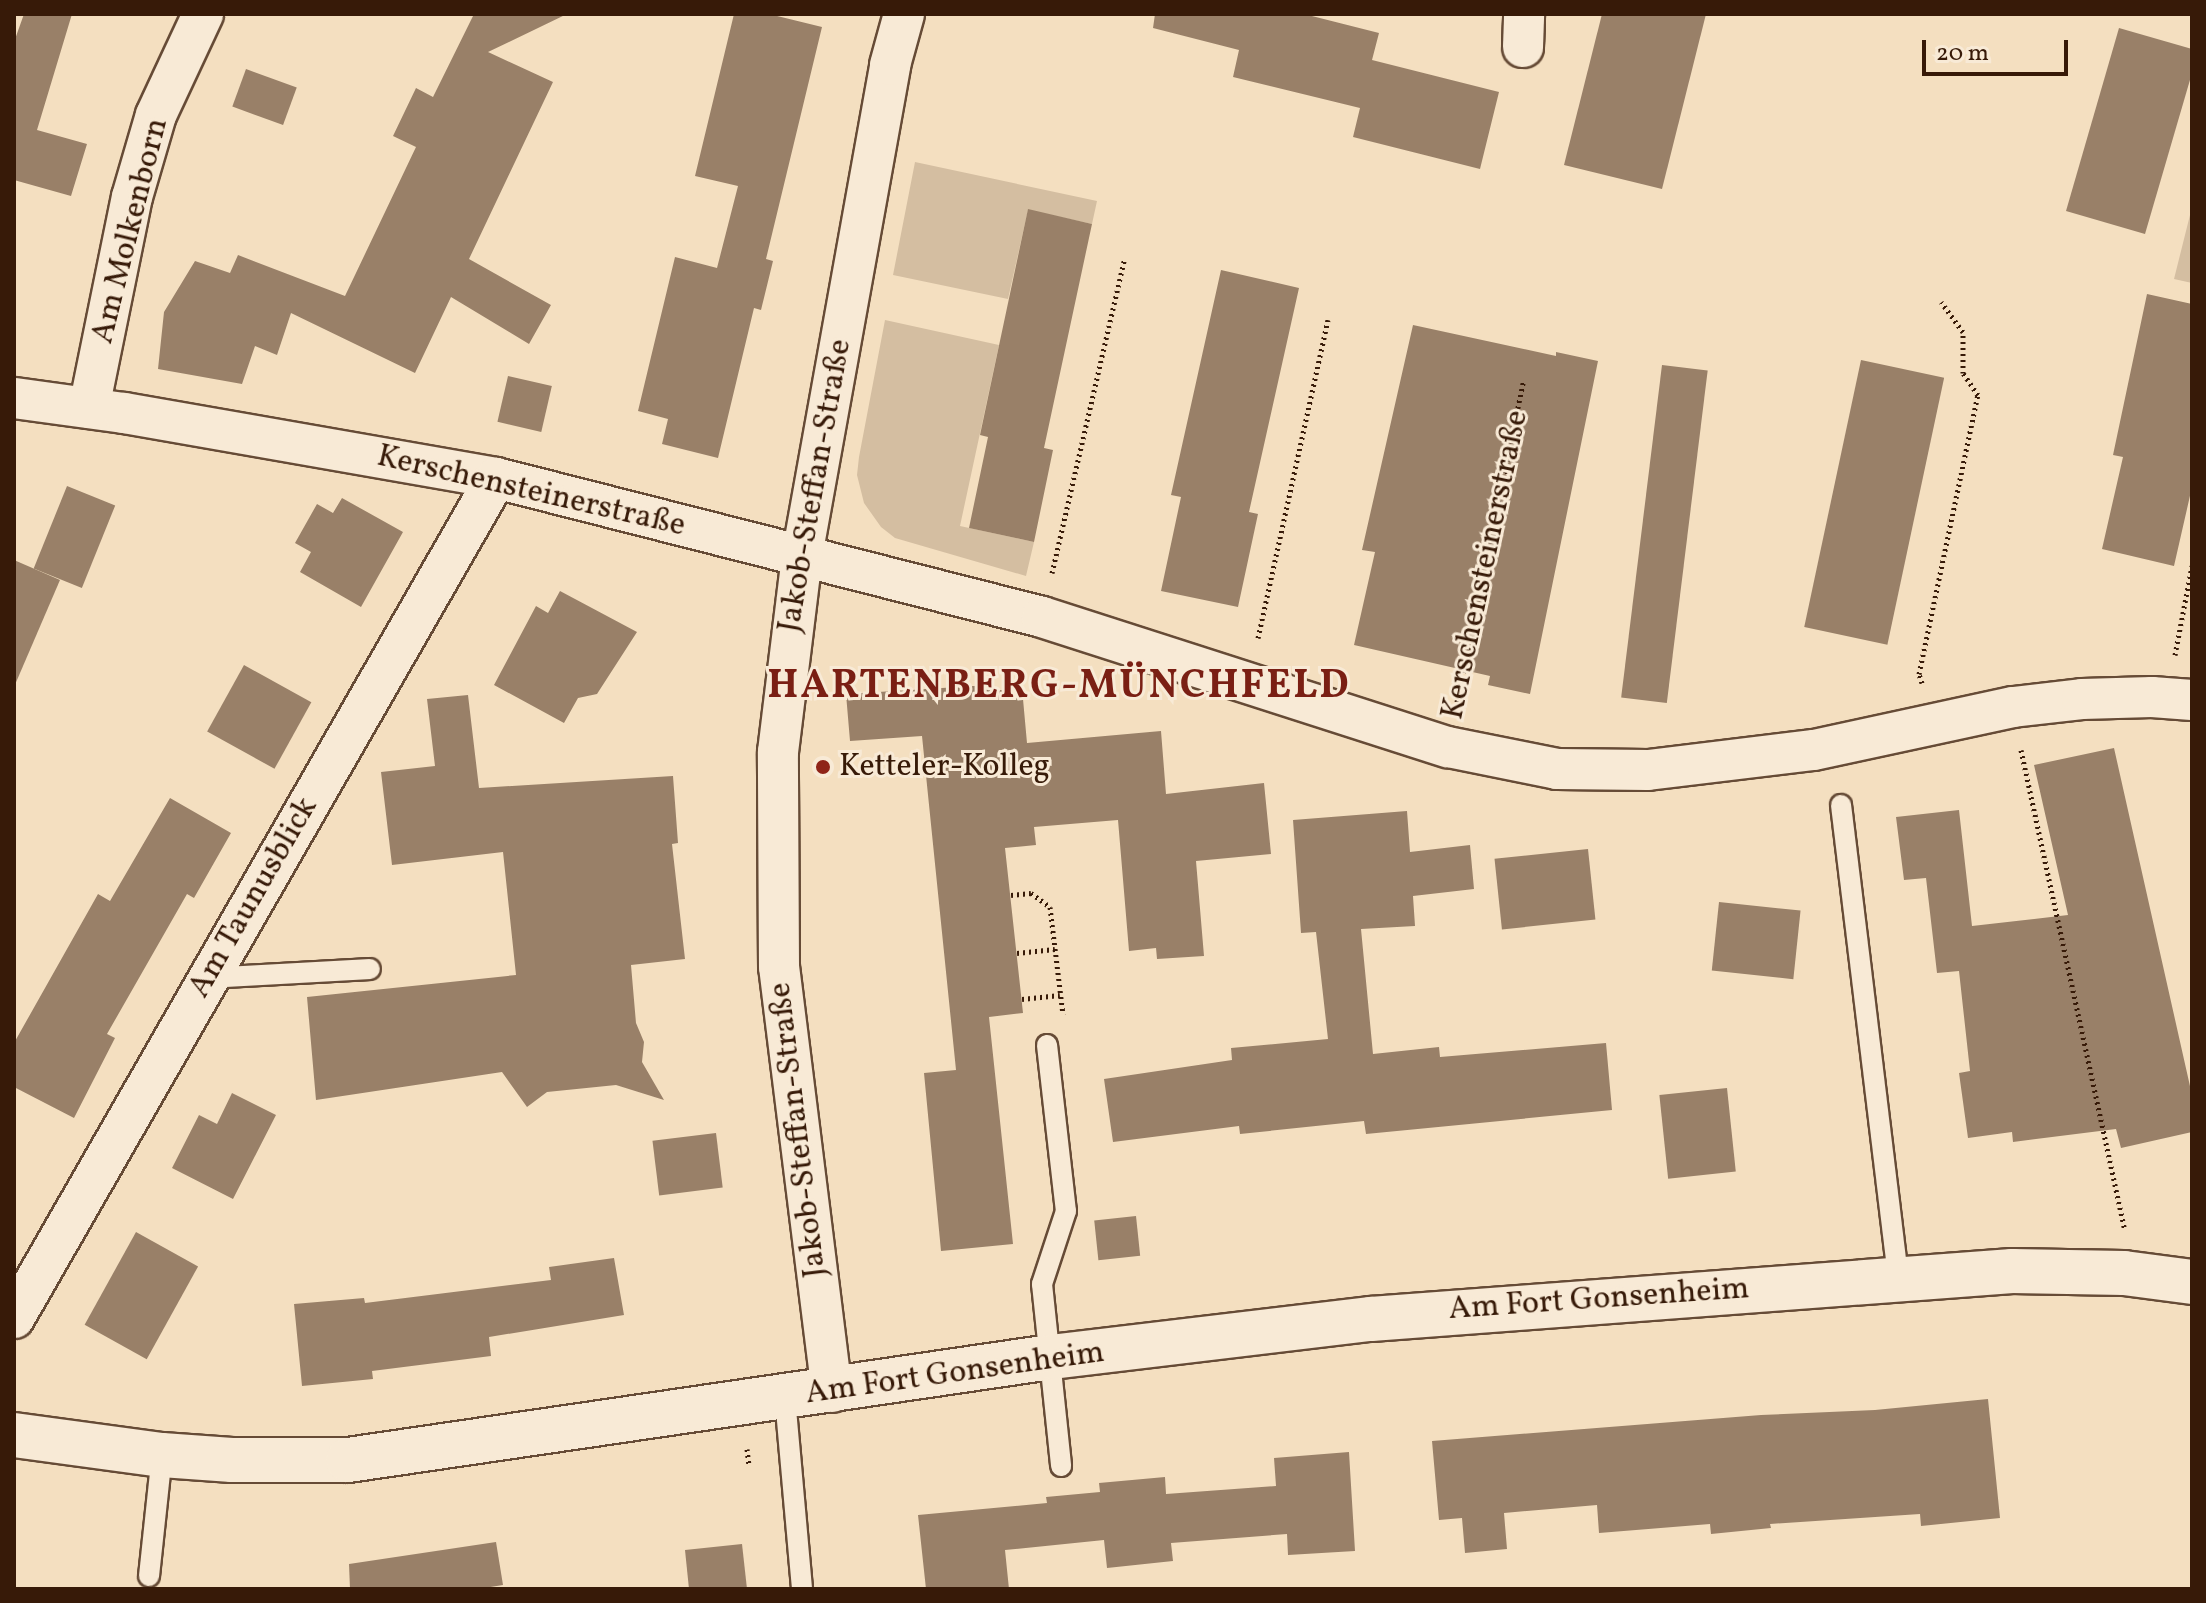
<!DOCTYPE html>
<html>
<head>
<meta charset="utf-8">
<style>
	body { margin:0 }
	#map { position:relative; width:2206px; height:1603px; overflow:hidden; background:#f4dfc0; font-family:Vollkorn,serif }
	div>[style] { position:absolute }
	.green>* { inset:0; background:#d4bea1 }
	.building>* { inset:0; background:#998068; transform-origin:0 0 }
	.path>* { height:5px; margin-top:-2.5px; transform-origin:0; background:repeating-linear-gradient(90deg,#371a08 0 2px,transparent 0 6px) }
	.roads { filter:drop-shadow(2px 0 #664b36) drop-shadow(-2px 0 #664b36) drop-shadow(0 2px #664b36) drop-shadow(0 -2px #664b36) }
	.service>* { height:20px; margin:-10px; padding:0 10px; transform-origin:10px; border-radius:10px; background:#f8ead6 }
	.minor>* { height:40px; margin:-20px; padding:0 20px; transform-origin:20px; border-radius:20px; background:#f8ead6 }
	.tertiary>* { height:44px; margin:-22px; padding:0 22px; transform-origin:22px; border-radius:22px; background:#f8ead6 }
	.dots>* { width:22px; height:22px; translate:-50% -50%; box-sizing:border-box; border:4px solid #f8ead6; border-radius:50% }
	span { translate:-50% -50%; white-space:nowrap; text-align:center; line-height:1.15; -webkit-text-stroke:6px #f8ead6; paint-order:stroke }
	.street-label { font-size:32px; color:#371a08 }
	.poi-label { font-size:32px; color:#371a08 }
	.left { translate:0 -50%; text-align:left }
	.district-label { font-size:40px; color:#7a1f14; font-weight:700; letter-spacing:2px }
	.frame { position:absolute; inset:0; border:16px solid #371a08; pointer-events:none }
	.scale { position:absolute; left:1922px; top:40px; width:146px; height:36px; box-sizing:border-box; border:4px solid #371a08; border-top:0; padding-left:10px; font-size:24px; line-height:28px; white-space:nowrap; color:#371a08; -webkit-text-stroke:6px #f8ead6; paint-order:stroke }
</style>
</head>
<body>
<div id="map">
	<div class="green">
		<i style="clip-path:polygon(915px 162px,1097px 201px,1092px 224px,1028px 210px,1008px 299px,893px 275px)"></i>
		<i style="clip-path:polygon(2192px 207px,2192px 283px,2174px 279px)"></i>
		<i style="clip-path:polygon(885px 320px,999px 345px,960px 526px,1034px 542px,1026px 576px,895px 538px,881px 527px,864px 503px,857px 475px,859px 457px)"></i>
	</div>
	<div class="building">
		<i style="clip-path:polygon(24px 14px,72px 14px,37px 130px,87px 144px,71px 196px,14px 180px,14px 42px)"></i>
		<i style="clip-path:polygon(474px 14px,567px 14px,488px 52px,553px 82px,469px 259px,551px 305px,529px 344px,451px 297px,415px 373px,291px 313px,277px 355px,255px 346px,242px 384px,158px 369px,164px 312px,195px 261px,230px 273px,238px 255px,345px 296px,416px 147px,393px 136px,416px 88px,433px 97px)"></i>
		<i style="clip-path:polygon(734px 14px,769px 14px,822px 27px,766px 259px,773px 261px,761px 310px,754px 308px,718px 458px,662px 444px,668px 419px,638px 411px,675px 257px,717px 268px,738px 186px,695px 176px)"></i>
		<i style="clip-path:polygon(1155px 14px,1304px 14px,1379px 33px,1372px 60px,1499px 92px,1480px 169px,1353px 137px,1360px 108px,1233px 77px,1239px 50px,1153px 28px)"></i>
		<i style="clip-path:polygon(1602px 14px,1706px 14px,1662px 189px,1564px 165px)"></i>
		<i style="clip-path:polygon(2119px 28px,2192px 49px,2192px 73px,2145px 234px,2066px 211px)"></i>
		<i style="left:246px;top:69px;width:54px;height:40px;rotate:20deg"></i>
		<i style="clip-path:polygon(1028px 209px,1092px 224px,1044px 448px,1053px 450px,1034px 542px,969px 528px,988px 437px,980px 435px)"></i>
		<i style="clip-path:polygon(1221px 270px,1299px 288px,1249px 512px,1258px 514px,1238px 607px,1161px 591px,1181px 497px,1171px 495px)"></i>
		<i style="clip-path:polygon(2147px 294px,2192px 304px,2192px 487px,2174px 566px,2102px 549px,2123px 457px,2113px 455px)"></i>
		<i style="clip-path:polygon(1413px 325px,1556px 356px,1556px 352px,1598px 361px,1530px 694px,1488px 685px,1490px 676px,1354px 645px,1375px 552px,1362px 550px)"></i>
		<i style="left:1861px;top:360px;width:85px;height:273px;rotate:12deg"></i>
		<i style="left:1662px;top:365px;width:46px;height:335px;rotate:7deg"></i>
		<i style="left:508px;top:376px;width:45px;height:47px;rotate:13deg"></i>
		<i style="left:67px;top:486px;width:52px;height:89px;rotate:22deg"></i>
		<i style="clip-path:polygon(342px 498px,403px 532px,361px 607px,300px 572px,311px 552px,295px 543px,317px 504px,333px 513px)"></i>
		<i style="clip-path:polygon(14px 560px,60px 580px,14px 687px)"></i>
		<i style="clip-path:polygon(560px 591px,637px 632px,597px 694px,578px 698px,564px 723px,494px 685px,536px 606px,548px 613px)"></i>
		<i style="left:244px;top:665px;width:77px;height:76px;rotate:29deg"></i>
		<i style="clip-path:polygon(990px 685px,990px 691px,1022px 688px,1027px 743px,1161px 731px,1166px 794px,1264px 783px,1271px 854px,1196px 861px,1204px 956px,1157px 959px,1156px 948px,1129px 951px,1118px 820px,1034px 827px,1036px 845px,1005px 848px,1023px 1013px,989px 1017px,1013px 1244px,941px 1251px,924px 1073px,956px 1070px,922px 736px,850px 741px,846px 694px)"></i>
		<i style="clip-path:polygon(468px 695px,479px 788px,673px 776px,678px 843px,672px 844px,685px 959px,631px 965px,636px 1023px,644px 1042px,642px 1062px,664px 1100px,616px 1085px,547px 1092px,527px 1107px,502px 1072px,316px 1100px,307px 997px,516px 975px,503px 852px,392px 865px,381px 772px,435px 766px,427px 699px)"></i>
		<i style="clip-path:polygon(2114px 748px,2192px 1095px,2192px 1132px,2121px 1148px,2116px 1129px,2013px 1142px,2012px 1132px,1968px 1138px,1959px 1073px,1970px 1071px,1959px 971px,1937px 973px,1926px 878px,1904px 880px,1896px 817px,1959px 810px,1972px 926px,2068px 915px,2034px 765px)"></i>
		<i style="clip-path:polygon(170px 798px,231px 833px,194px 898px,187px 894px,107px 1034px,115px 1038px,74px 1118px,14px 1087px,14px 1043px,98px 894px,110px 901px)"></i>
		<i style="clip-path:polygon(1407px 811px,1410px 852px,1470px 845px,1474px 889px,1413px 896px,1415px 926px,1361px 929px,1373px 1054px,1439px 1047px,1440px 1057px,1606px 1043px,1612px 1110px,1366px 1134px,1364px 1121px,1240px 1134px,1239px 1126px,1113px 1142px,1104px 1079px,1232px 1060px,1231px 1048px,1328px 1039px,1316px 932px,1301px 933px,1293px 820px)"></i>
		<i style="left:1588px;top:849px;width:71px;height:94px;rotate:84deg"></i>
		<i style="left:1719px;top:902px;width:82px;height:69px;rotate:6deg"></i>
		<i style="left:1727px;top:1088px;width:84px;height:68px;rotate:84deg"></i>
		<i style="clip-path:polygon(232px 1093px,276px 1115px,233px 1199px,172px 1168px,199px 1115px,217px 1124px)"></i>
		<i style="left:716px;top:1133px;width:55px;height:64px;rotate:83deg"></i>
		<i style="left:1136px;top:1216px;width:40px;height:42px;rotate:84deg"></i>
		<i style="left:136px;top:1232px;width:71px;height:106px;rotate:29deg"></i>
		<i style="clip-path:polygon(614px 1258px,624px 1315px,489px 1337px,491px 1356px,372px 1371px,373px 1379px,302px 1386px,294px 1304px,364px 1298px,365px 1303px,551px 1280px,549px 1267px)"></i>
		<i style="clip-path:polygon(1988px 1399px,2000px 1518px,1921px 1526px,1920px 1514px,1770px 1524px,1771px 1528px,1711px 1534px,1710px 1524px,1599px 1533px,1597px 1505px,1504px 1513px,1507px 1549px,1465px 1553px,1462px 1518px,1439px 1520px,1432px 1441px,1761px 1415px,1875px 1410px)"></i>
		<i style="clip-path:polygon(1349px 1452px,1355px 1551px,1288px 1555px,1287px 1534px,1171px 1543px,1173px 1561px,1107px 1568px,1104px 1540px,1005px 1550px,1009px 1589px,926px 1589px,918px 1515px,1047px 1503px,1046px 1497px,1100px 1492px,1099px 1483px,1165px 1477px,1166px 1494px,1276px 1486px,1274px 1458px)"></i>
		<i style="clip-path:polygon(496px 1542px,503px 1585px,478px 1589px,350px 1589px,349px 1564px)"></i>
		<i style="clip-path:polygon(742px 1544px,747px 1589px,689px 1589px,685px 1550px)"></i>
	</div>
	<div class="path">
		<i style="left:1052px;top:573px;width:321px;rotate:-77deg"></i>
		<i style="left:1258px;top:638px;width:326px;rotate:-77.6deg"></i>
		<i style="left:2175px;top:655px;width:91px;rotate:-79.2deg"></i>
		<i style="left:1922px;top:683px;width:9px;rotate:-108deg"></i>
		<i style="left:1919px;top:674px;width:285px;rotate:-78.1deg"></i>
		<i style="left:1978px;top:395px;width:27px;rotate:-124deg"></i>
		<i style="left:1963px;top:373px;width:41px;rotate:-90deg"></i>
		<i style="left:1963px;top:332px;width:37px;rotate:-126deg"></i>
		<i style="left:1457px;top:702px;width:327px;rotate:-78.3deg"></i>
		<i style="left:2021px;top:750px;width:489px;rotate:77.8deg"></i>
		<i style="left:1011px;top:895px;width:20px;rotate:-6deg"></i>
		<i style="left:1031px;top:893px;width:24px;rotate:36deg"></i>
		<i style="left:1050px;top:907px;width:108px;rotate:83.1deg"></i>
		<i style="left:1017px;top:953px;width:38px;rotate:-6deg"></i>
		<i style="left:1022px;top:999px;width:38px;rotate:-6deg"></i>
		<i style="left:747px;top:1449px;width:17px;rotate:83deg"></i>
	</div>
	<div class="roads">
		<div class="service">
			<i style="left:1841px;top:805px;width:475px;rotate:83.1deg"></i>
			<i style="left:208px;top:978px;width:162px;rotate:-3.2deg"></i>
			<i style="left:1047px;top:1045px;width:167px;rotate:83.5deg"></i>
			<i style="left:1066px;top:1211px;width:77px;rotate:108.2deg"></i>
			<i style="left:1042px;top:1284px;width:183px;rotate:84deg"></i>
			<i style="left:785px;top:1398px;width:192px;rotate:84.9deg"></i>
			<i style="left:149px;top:1576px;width:122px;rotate:-83.9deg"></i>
		</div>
		<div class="minor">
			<i style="left:1523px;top:47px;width:33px;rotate:-88deg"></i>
			<i style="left:14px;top:398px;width:111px;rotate:7.8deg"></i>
			<i style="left:124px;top:413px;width:378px;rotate:9.9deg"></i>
			<i style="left:496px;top:478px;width:563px;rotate:14.28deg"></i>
			<i style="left:1042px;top:617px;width:426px;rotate:17.8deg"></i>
			<i style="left:1448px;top:747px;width:111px;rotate:11.4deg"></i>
			<i style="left:1557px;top:769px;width:91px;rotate:0.6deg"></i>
			<i style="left:1648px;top:770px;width:167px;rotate:-6.9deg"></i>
			<i style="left:1814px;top:750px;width:204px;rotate:-12.2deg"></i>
			<i style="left:2013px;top:707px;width:69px;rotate:-6.6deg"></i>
			<i style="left:2082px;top:699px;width:70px;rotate:-1.6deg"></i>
			<i style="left:2152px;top:697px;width:40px;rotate:4.3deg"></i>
			<i style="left:89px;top:408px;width:215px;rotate:-78.5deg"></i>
			<i style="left:132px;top:197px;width:85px;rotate:-73.7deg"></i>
			<i style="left:156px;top:115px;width:111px;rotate:-65deg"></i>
			<i style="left:14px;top:1318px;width:968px;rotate:-60.15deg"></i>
			<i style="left:832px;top:1392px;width:428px;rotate:-97.1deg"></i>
			<i style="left:779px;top:967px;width:215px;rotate:-90.3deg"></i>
			<i style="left:778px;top:752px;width:197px;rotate:-83deg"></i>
			<i style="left:802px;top:556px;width:499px;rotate:-79.8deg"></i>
			<i style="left:890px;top:65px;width:53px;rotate:-74.6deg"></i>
		</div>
		<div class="tertiary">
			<i style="left:14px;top:1435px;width:149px;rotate:7.7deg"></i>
			<i style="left:162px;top:1455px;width:70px;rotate:4.1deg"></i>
			<i style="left:232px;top:1460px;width:116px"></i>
			<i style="left:348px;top:1460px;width:711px;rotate:-8.34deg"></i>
			<i style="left:1051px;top:1357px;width:322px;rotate:-6.8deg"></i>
			<i style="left:1371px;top:1319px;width:643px;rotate:-4.28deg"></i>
			<i style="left:2012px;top:1271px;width:112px;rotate:1deg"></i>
			<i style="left:2124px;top:1273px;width:69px;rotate:7.5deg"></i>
		</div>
	</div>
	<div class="dots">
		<i style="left:823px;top:767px;background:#8f2418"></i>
	</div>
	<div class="street-label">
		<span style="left:131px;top:231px;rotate:-76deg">Am Molkenborn</span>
		<span style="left:816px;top:486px;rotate:-80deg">Jakob-Steffan-Straße</span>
		<span style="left:531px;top:492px;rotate:13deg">Kerschensteinerstraße</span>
		<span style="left:1486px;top:565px;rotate:-78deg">Kerschensteinerstraße</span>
		<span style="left:254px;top:898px;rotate:-60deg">Am Taunusblick</span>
		<span style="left:799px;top:1130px;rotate:-97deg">Jakob-Steffan-Straße</span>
		<span style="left:1599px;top:1300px;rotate:-4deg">Am Fort Gonsenheim</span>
		<span style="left:955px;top:1374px;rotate:-8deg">Am Fort Gonsenheim</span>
	</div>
	<div class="poi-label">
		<span class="left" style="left:839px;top:767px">Ketteler-Kolleg</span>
	</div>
	<div class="district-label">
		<span style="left:1059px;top:687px">HARTENBERG-MÜNCHFELD</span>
	</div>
	<div class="frame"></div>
	<div class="scale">20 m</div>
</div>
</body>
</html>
